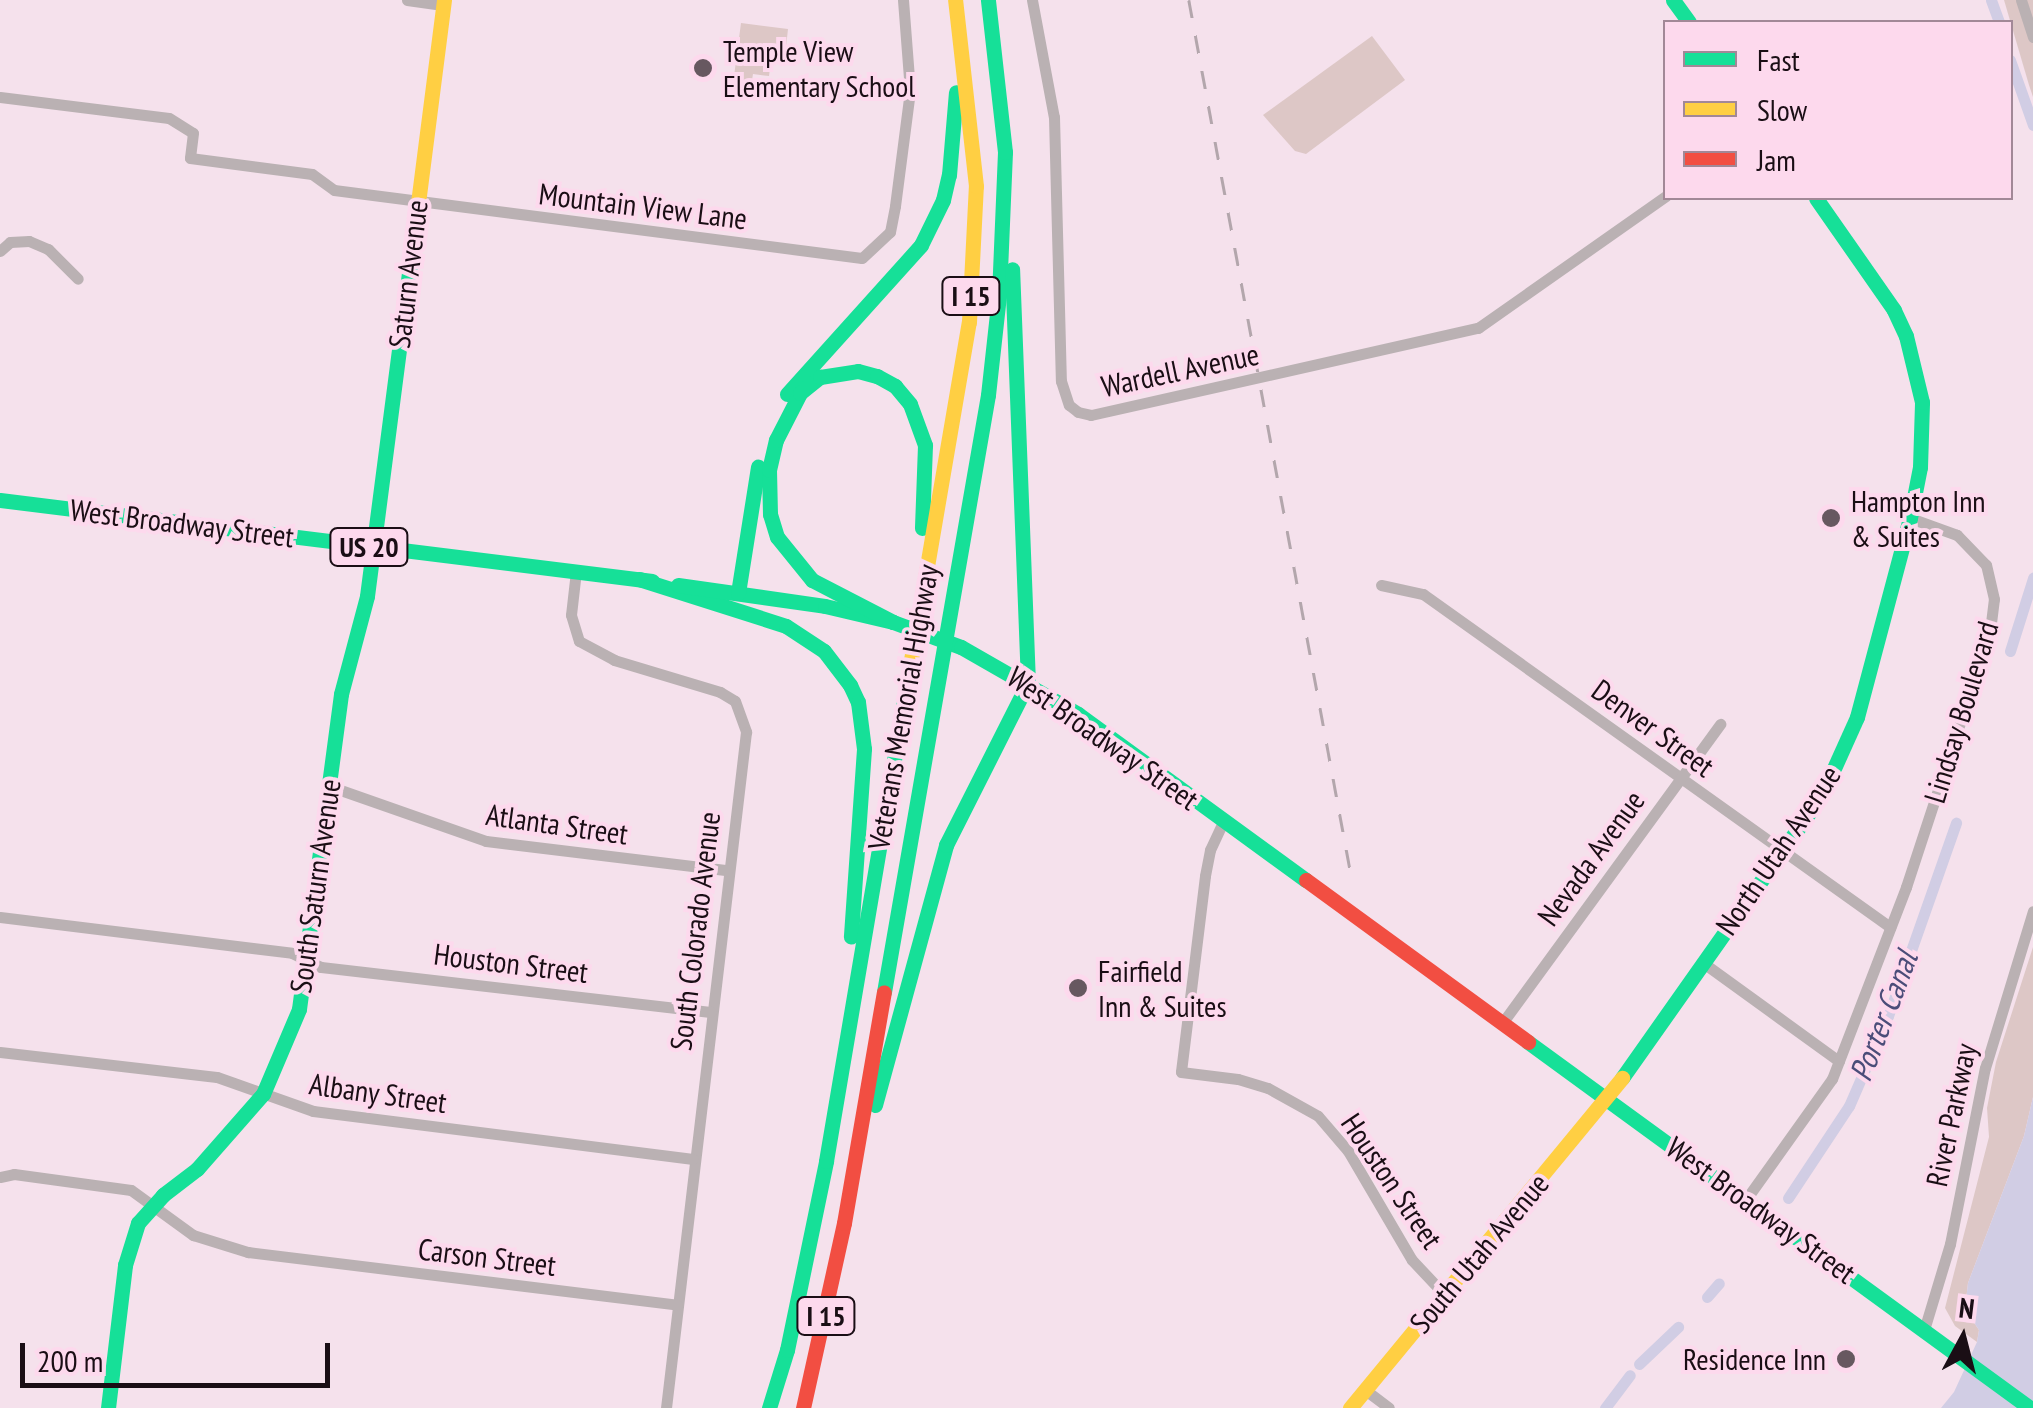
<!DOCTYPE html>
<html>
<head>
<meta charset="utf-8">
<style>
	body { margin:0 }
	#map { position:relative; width:2033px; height:1408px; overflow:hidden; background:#f5e1ec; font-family:"PT Sans Narrow",sans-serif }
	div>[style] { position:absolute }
	.green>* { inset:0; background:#ddc7c6 }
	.water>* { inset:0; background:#d1cde4 }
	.canal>* { height:11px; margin:-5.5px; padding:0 5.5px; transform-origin:5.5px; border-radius:5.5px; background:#d1cde4 }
	.street>* { height:11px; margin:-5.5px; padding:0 5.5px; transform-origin:5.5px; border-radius:5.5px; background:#bab1b3 }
	.fast>* { height:15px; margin:-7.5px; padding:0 7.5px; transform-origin:7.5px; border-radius:7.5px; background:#16e098 }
	.slow>* { height:15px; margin:-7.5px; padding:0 7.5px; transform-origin:7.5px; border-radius:7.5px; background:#ffcf43 }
	.jam>* { height:15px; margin:-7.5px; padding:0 7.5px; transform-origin:7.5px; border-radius:7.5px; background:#f24e42 }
	.rail>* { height:2.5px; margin-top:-1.25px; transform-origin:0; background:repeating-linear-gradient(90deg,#b3a6ac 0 18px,transparent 0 36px) }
	.dots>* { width:28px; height:28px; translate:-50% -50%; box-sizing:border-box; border:5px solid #fdd9ed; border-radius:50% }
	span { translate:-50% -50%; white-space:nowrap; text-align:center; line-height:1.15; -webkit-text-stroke:8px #fdd9ed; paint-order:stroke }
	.shield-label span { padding:2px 8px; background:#fdd9ed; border:2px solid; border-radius:8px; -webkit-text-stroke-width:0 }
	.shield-label { font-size:28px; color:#1a0e15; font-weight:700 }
	.poi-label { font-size:30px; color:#1a0e15 }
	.left { translate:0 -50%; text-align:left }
	.right { translate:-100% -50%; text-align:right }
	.street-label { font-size:30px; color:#1a0e15 }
	.water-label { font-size:32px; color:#4b4d79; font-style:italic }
	.legend { position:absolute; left:1663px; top:20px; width:350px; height:180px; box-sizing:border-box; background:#fdd9ed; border:2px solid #a28897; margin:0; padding:12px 18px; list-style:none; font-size:30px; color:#1a0e15 }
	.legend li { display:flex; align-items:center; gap:20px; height:50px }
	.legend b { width:50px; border:2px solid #a28897 }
	.north { position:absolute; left:1913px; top:1288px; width:100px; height:100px; -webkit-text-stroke:8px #fdd9ed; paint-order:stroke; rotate:7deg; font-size:28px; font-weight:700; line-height:40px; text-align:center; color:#1a0e15 }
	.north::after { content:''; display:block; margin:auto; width:35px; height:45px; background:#1a0e15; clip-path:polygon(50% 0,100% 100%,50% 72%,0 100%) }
	.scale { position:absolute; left:20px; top:1343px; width:310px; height:45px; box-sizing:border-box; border:5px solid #1a0e15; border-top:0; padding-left:12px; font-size:30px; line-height:35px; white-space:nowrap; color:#1a0e15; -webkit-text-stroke:8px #fdd9ed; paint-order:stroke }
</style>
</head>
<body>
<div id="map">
	<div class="green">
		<i style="clip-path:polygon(2004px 0,2033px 0,2033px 97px,2029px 85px)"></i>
		<i style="clip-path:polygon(741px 23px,788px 29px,786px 47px,773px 46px,769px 76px,753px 74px,751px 86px,733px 84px)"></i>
		<i style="clip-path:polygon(1372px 36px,1405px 80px,1306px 154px,1295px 151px,1263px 115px)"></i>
		<i style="clip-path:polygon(2033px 947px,2033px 1097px,2024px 1136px,1968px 1283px,1965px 1309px,1979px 1330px,1977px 1342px,1955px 1326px,1945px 1308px,1989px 1137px,1987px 1108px,1996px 1062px)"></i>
	</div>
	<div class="water">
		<i style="clip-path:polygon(2033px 1097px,2033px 1408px,1941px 1408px,1954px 1392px,1977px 1342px,1979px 1330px,1965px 1309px,1968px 1283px,2024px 1136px)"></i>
	</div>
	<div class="canal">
		<i style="left:1991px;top:0;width:23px;rotate:70deg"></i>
		<i style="left:2010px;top:60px;width:69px;rotate:70.5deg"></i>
		<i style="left:2010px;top:651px;width:77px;rotate:-72.5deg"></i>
		<i style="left:1788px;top:1198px;width:110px;rotate:-56.5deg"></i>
		<i style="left:1849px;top:1106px;width:98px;rotate:-66.6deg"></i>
		<i style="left:1888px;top:1016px;width:205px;rotate:-70.6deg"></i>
		<i style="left:1707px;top:1297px;width:18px;rotate:-49deg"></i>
		<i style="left:1639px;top:1364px;width:54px;rotate:-43.5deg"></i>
		<i style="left:1605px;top:1408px;width:41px;rotate:-52.9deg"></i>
	</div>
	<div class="street">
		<i style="left:407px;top:0;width:36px;rotate:8deg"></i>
		<i style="left:1032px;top:0;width:119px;rotate:79.4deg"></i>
		<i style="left:1054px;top:117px;width:264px;rotate:88.5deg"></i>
		<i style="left:1061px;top:381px;width:25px;rotate:72deg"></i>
		<i style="left:1069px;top:405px;width:11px;rotate:38deg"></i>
		<i style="left:1078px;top:412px;width:13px;rotate:13deg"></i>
		<i style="left:1091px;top:415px;width:397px;rotate:-12.7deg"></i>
		<i style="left:1478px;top:328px;width:230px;rotate:-35.1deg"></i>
		<i style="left:2021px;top:0;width:39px;rotate:72deg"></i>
		<i style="left:0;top:97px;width:170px;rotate:7.1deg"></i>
		<i style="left:169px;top:118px;width:28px;rotate:32deg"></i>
		<i style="left:193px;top:133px;width:25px;rotate:97deg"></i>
		<i style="left:190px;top:158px;width:123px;rotate:7.5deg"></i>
		<i style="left:312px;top:174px;width:27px;rotate:36deg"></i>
		<i style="left:334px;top:190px;width:532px;rotate:7.34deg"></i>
		<i style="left:862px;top:258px;width:38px;rotate:-43deg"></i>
		<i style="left:890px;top:232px;width:26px;rotate:-79deg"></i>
		<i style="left:895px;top:206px;width:116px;rotate:-82.6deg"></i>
		<i style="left:910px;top:91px;width:91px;rotate:-94.4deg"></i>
		<i style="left:0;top:251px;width:13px;rotate:-42deg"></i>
		<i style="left:10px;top:242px;width:19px;rotate:-3deg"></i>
		<i style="left:29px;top:241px;width:21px;rotate:23deg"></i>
		<i style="left:48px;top:249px;width:42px;rotate:45deg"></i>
		<i style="left:576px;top:571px;width:44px;rotate:96.5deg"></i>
		<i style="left:571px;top:615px;width:27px;rotate:73deg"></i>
		<i style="left:579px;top:641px;width:40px;rotate:28deg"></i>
		<i style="left:614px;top:660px;width:111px;rotate:16.8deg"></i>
		<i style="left:720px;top:692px;width:17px;rotate:31deg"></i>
		<i style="left:735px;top:701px;width:33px;rotate:70deg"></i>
		<i style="left:746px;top:732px;width:681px;rotate:96.75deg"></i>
		<i style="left:1381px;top:585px;width:43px;rotate:12.1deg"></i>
		<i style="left:1423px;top:594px;width:574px;rotate:35.49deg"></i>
		<i style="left:329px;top:786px;width:166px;rotate:19.3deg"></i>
		<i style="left:486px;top:841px;width:243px;rotate:6.9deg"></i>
		<i style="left:1223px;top:822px;width:31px;rotate:115deg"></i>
		<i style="left:1210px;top:850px;width:26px;rotate:101deg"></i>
		<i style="left:1205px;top:876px;width:197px;rotate:97deg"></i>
		<i style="left:1181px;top:1072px;width:57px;rotate:7deg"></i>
		<i style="left:1238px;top:1079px;width:31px;rotate:17deg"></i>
		<i style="left:1268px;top:1088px;width:57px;rotate:29.2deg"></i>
		<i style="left:1318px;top:1116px;width:46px;rotate:49.4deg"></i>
		<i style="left:1348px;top:1151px;width:126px;rotate:59.6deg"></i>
		<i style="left:1412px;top:1260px;width:45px;rotate:46.8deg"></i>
		<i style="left:0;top:917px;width:294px;rotate:7deg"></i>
		<i style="left:292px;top:953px;width:32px;rotate:26deg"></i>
		<i style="left:321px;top:967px;width:392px;rotate:6.6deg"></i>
		<i style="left:1702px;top:962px;width:169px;rotate:35.9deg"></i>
		<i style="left:1503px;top:1022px;width:369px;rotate:-53.9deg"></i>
		<i style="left:0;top:1052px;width:218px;rotate:6.6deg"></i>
		<i style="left:217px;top:1077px;width:102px;rotate:19.5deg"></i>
		<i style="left:313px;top:1111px;width:383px;rotate:7.2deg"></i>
		<i style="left:0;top:1177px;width:14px;rotate:-12deg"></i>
		<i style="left:14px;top:1174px;width:118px;rotate:7.8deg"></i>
		<i style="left:131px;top:1190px;width:77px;rotate:36deg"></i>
		<i style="left:193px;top:1235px;width:58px;rotate:17.2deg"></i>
		<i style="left:248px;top:1252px;width:432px;rotate:7deg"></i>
		<i style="left:1747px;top:1198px;width:146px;rotate:-54.5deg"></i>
		<i style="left:1832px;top:1079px;width:206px;rotate:-68.9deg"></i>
		<i style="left:1906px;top:887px;width:269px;rotate:-71.8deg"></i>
		<i style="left:1990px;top:631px;width:32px;rotate:-83deg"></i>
		<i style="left:1994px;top:599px;width:35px;rotate:-103deg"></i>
		<i style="left:1986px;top:565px;width:42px;rotate:-134deg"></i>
		<i style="left:1957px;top:535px;width:50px;rotate:-160.1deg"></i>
		<i style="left:1924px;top:1330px;width:90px;rotate:-73.2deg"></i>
		<i style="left:1950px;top:1244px;width:179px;rotate:-78.8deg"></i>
		<i style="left:1985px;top:1068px;width:164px;rotate:-73deg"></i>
		<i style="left:1364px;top:1389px;width:31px;rotate:37deg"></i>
	</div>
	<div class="fast">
		<i style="left:1673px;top:0;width:27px;rotate:54deg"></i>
		<i style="left:787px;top:394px;width:200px;rotate:-48deg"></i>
		<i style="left:921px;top:245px;width:50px;rotate:-63.9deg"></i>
		<i style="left:943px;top:200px;width:26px;rotate:-77deg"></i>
		<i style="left:949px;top:175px;width:83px;rotate:-85.2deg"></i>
		<i style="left:0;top:500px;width:657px;rotate:7.08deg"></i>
		<i style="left:639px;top:579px;width:154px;rotate:17.7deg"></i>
		<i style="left:786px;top:626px;width:45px;rotate:33.3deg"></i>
		<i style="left:824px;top:651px;width:43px;rotate:52.6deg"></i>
		<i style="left:850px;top:685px;width:19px;rotate:65deg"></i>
		<i style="left:858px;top:702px;width:47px;rotate:82.7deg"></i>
		<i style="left:864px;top:749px;width:188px;rotate:94deg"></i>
		<i style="left:678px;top:585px;width:148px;rotate:8.1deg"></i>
		<i style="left:825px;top:606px;width:70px;rotate:13.2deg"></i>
		<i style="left:893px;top:622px;width:72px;rotate:20.2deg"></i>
		<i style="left:961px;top:647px;width:135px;rotate:29.8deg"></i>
		<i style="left:1078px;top:714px;width:282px;rotate:36.1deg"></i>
		<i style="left:738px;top:593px;width:128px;rotate:-81deg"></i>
		<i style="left:893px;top:622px;width:91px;rotate:-152.6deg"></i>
		<i style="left:812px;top:580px;width:55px;rotate:-129.1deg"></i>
		<i style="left:777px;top:537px;width:24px;rotate:-107deg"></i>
		<i style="left:770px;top:514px;width:44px;rotate:-91.3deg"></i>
		<i style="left:769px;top:470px;width:31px;rotate:-77deg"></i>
		<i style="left:776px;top:440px;width:53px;rotate:-62.9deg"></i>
		<i style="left:800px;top:393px;width:26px;rotate:-39deg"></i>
		<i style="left:820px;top:377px;width:38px;rotate:-9deg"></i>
		<i style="left:858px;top:371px;width:20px;rotate:15deg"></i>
		<i style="left:877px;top:376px;width:21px;rotate:29deg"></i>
		<i style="left:895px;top:386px;width:23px;rotate:50deg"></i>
		<i style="left:910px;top:404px;width:44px;rotate:69.9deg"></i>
		<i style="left:925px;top:445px;width:83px;rotate:92.1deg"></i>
		<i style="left:884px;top:992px;width:606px;rotate:-80.12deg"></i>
		<i style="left:988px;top:395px;width:101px;rotate:-83.7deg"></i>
		<i style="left:999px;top:295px;width:143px;rotate:-87.6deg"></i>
		<i style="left:1005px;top:152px;width:153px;rotate:-96.4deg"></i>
		<i style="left:1528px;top:1042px;width:621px;rotate:36.1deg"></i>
		<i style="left:1622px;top:1078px;width:347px;rotate:-54.8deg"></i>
		<i style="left:1822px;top:795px;width:85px;rotate:-65.8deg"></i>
		<i style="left:1857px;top:717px;width:206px;rotate:-75.1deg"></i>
		<i style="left:1910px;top:518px;width:52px;rotate:-78.9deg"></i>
		<i style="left:1920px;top:467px;width:65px;rotate:-88.2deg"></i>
		<i style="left:1922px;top:402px;width:68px;rotate:-103.6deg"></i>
		<i style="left:1906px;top:336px;width:29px;rotate:-115deg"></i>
		<i style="left:1894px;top:310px;width:136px;rotate:-124.9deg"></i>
		<i style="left:875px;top:1105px;width:270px;rotate:-74.7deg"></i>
		<i style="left:946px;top:845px;width:182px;rotate:-63.2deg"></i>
		<i style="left:1028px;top:683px;width:414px;rotate:-92.2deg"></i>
		<i style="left:108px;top:1408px;width:144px;rotate:-83.2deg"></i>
		<i style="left:125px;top:1265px;width:44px;rotate:-72.8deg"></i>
		<i style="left:138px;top:1223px;width:38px;rotate:-48deg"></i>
		<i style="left:163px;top:1195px;width:43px;rotate:-37.4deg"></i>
		<i style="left:197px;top:1169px;width:100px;rotate:-48.7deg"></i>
		<i style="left:263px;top:1094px;width:92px;rotate:-67deg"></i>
		<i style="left:299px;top:1009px;width:318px;rotate:-82.4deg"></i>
		<i style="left:341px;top:694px;width:101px;rotate:-75.1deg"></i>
		<i style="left:367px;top:596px;width:396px;rotate:-82.6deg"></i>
		<i style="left:769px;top:1408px;width:61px;rotate:-72.8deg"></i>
		<i style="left:787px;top:1350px;width:193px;rotate:-78.3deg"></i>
		<i style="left:826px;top:1161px;width:508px;rotate:-80.37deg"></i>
	</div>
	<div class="slow">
		<i style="left:418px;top:203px;width:205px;rotate:-82.7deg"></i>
		<i style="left:911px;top:660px;width:343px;rotate:-80.3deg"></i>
		<i style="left:969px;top:322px;width:136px;rotate:-87.1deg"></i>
		<i style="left:976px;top:186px;width:187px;rotate:-96.4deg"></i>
		<i style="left:1350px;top:1408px;width:428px;rotate:-50.5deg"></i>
	</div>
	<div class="jam">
		<i style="left:1306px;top:880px;width:275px;rotate:36.1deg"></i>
		<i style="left:803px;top:1408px;width:189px;rotate:-77.5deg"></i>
		<i style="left:844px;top:1223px;width:234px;rotate:-80.2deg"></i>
	</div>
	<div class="rail">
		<i style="left:1189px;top:0;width:884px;rotate:79.5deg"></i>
	</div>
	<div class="dots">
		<i style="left:703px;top:68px;background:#675860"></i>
		<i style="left:1831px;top:518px;background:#675860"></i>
		<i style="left:1078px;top:988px;background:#675860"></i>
		<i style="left:1846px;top:1359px;background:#675860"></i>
	</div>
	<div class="shield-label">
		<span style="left:971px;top:296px">I 15</span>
		<span style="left:369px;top:547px">US 20</span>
		<span style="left:826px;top:1316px">I 15</span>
	</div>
	<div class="poi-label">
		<span class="left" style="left:723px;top:68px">Temple View<br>Elementary School</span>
		<span class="left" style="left:1851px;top:518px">Hampton Inn<br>&amp; Suites</span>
		<span class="left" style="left:1098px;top:988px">Fairfield<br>Inn &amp; Suites</span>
		<span class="right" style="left:1826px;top:1359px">Residence Inn</span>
	</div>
	<div class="street-label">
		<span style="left:643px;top:206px;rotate:7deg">Mountain View Lane</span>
		<span style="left:408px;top:274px;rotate:-83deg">Saturn Avenue</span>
		<span style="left:1180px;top:370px;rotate:-12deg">Wardell Avenue</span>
		<span style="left:182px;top:523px;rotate:7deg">West Broadway Street</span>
		<span style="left:903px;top:707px;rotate:-80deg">Veterans Memorial Highway</span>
		<span style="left:1961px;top:712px;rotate:-73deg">Lindsay Boulevard</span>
		<span style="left:1653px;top:728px;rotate:36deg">Denver Street</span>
		<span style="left:1103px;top:738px;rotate:35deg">West Broadway Street</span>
		<span style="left:557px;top:824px;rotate:8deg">Atlanta Street</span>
		<span style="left:1778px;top:850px;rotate:-56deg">North Utah Avenue</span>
		<span style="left:1591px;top:858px;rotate:-54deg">Nevada Avenue</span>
		<span style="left:315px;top:886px;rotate:-82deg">South Saturn Avenue</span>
		<span style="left:695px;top:931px;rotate:-83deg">South Colorado Avenue</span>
		<span style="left:511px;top:963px;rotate:7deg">Houston Street</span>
		<span style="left:378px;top:1093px;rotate:8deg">Albany Street</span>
		<span style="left:1951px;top:1115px;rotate:-78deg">River Parkway</span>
		<span style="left:1392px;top:1181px;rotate:56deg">Houston Street</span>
		<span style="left:1761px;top:1210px;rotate:36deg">West Broadway Street</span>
		<span style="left:1479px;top:1253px;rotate:-50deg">South Utah Avenue</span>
		<span style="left:487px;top:1257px;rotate:7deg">Carson Street</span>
	</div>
	<div class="water-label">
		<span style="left:1883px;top:1016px;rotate:-69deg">Porter Canal</span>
	</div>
	<ul class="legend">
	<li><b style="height:12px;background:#16e098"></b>Fast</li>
	<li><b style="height:12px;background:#ffcf43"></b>Slow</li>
	<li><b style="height:12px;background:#f24e42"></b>Jam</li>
	</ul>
	<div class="north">N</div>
	<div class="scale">200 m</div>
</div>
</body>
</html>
